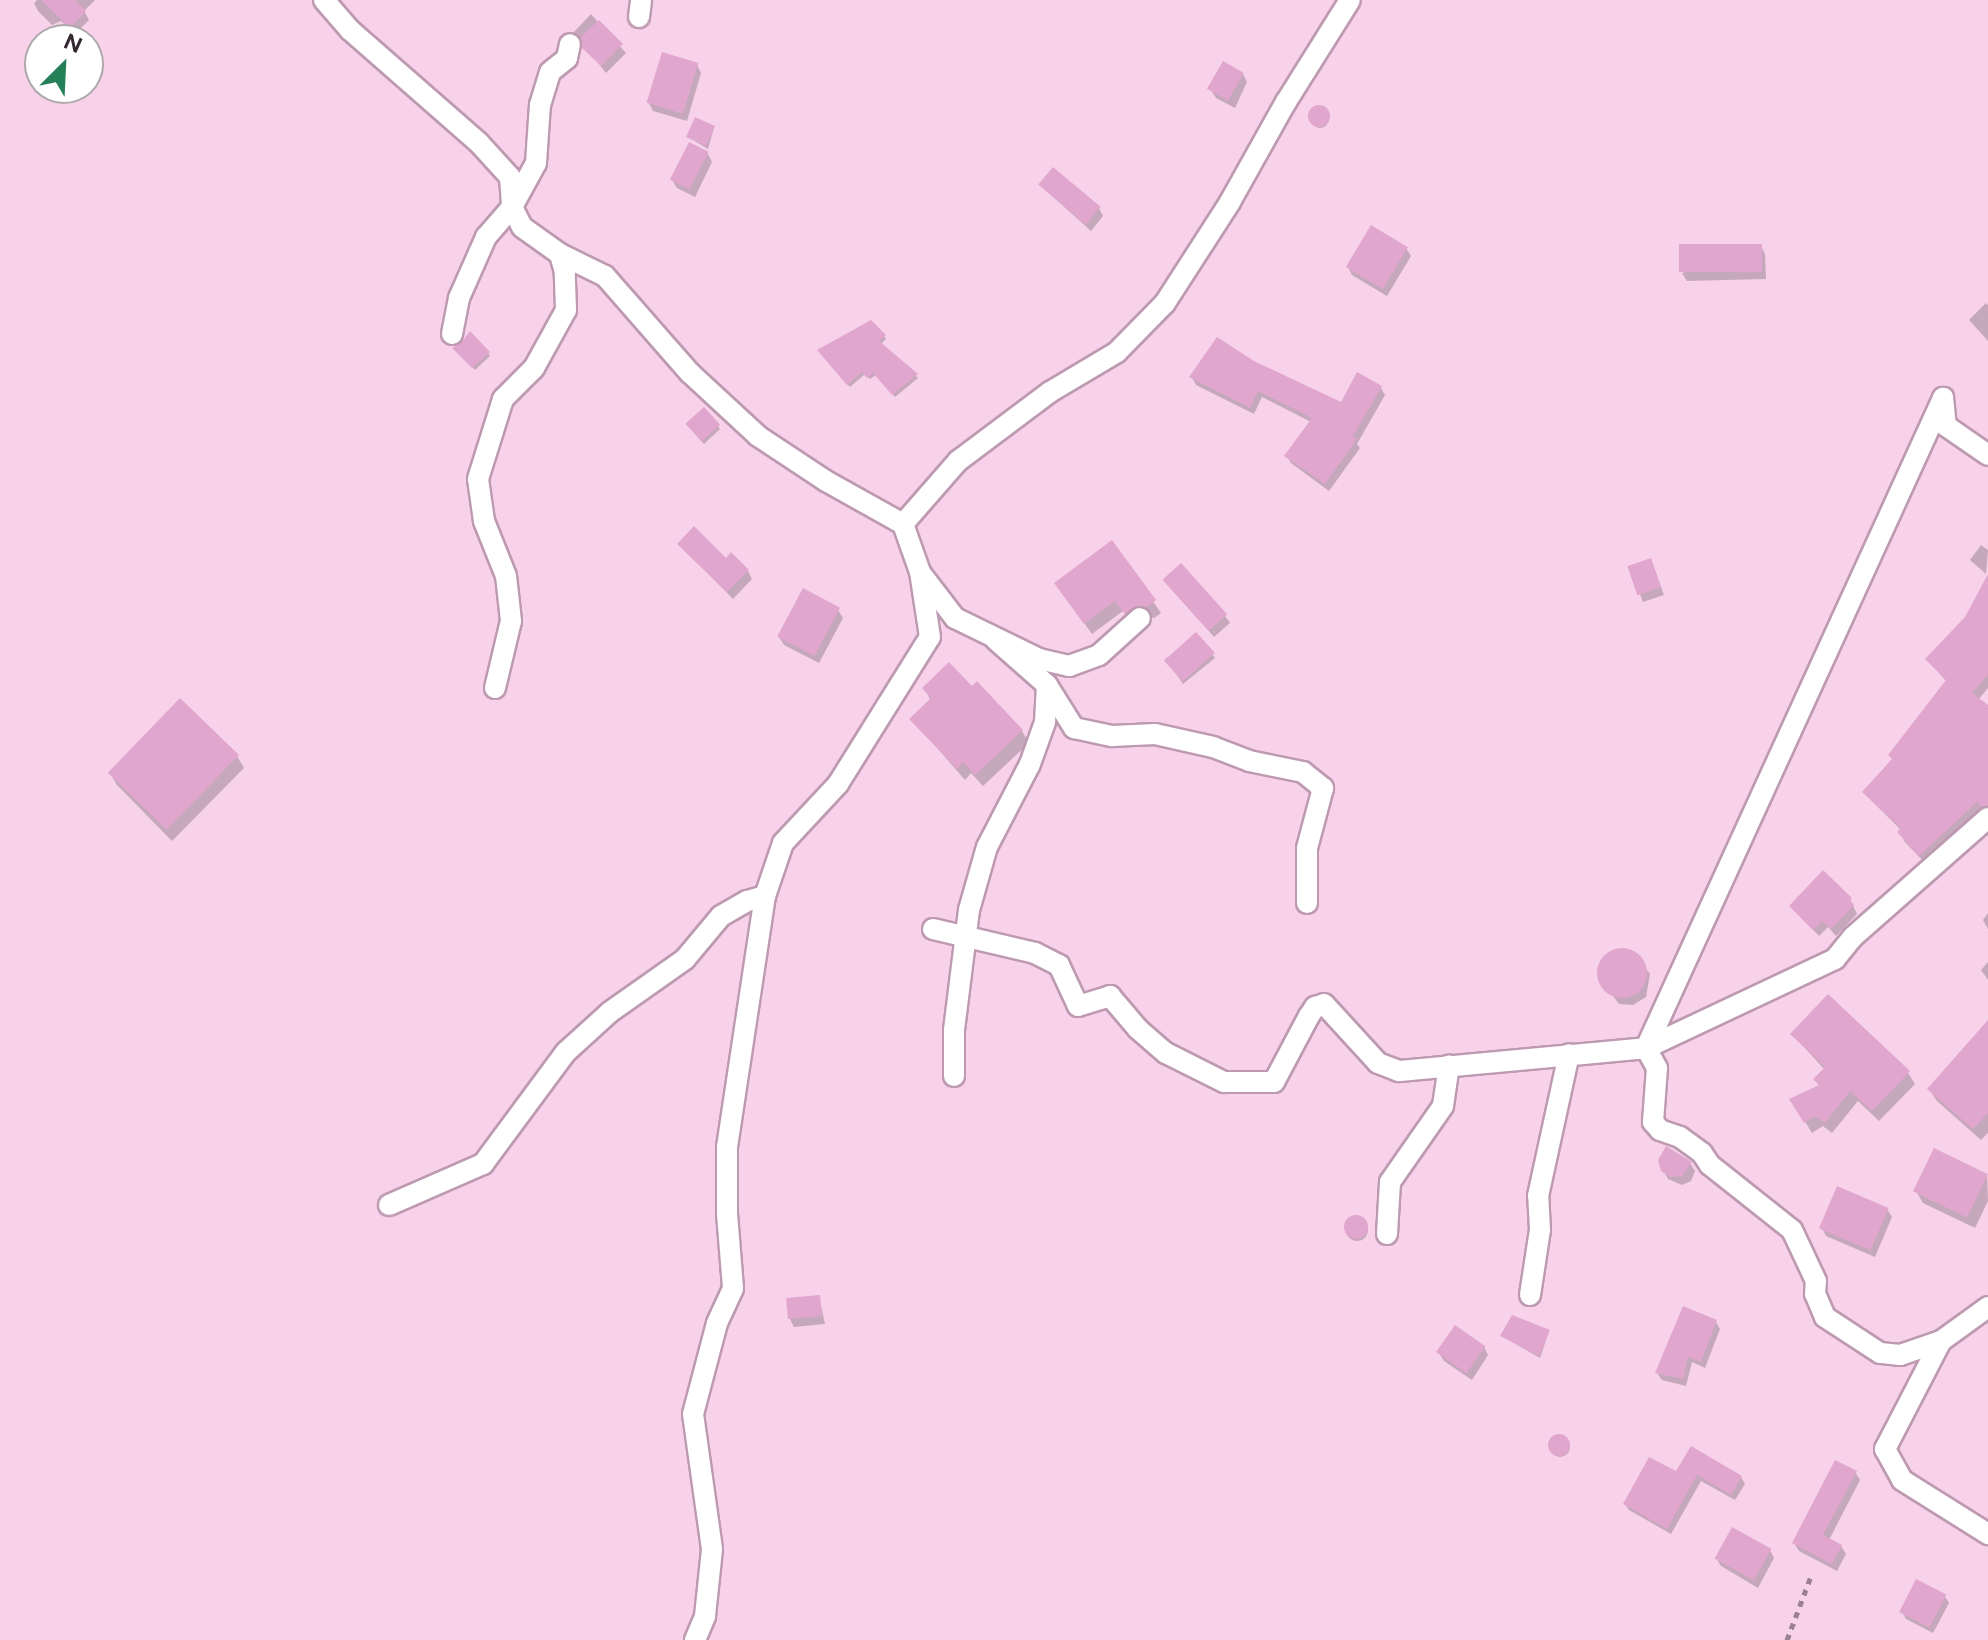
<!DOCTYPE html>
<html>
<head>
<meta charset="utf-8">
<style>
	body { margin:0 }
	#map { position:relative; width:1988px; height:1640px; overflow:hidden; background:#f7d2ea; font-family:Figtree,sans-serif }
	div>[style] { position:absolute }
	.shadow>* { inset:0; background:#0003 }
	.round { border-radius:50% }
	.building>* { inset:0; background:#e1a6cd; transform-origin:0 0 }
	.path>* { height:5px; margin-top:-2.5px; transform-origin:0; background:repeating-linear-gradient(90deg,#9b8192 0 6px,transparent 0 12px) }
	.roads { filter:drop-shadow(2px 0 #bd9ab1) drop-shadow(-2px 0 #bd9ab1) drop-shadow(0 2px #bd9ab1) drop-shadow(0 -2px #bd9ab1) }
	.street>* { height:20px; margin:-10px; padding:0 10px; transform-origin:10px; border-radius:10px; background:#fff }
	span { translate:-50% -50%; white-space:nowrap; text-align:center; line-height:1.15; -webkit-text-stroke:6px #fff; paint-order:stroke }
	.north { position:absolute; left:24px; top:24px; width:80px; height:80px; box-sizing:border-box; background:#fff; border:2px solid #aea9ac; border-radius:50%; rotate:24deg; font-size:22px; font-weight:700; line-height:32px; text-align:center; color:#352730 }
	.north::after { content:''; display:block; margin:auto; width:28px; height:36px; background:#238057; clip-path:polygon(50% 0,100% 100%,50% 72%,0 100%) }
</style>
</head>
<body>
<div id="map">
	<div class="shadow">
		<i style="clip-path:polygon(37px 0,95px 0,84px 11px,89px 20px,75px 34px,61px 21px,52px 25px,38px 11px,34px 3px)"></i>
		<i style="clip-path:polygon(591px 14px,626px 53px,606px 73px,574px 32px)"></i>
		<i style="clip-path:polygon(697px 65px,701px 73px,687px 121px,653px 111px,649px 103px)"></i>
		<i style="clip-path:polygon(1243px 74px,1247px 82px,1235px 108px,1216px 98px,1211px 90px)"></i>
		<i class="round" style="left:1311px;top:110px;width:18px;height:18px"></i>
		<i style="clip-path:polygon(714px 128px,708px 149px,688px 137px)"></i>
		<i style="clip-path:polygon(708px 154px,712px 162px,695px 197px,677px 188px,672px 180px)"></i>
		<i style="clip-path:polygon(1040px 185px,1099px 208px,1103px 216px,1091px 231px)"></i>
		<i style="clip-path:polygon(1761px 246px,1765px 254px,1766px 279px,1687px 281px,1682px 273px)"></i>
		<i style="clip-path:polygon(1406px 248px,1411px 256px,1387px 296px,1352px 275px,1348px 267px)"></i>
		<i style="clip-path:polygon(1986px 303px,1988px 305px,1988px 341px,1969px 320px)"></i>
		<i style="clip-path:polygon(884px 336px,886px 339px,880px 345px,918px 378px,895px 397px,876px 375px,870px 379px,865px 374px,850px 387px,822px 353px)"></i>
		<i style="clip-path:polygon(457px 351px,488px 353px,490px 356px,475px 370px)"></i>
		<i style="clip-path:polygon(1253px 363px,1341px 405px,1381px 388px,1385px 395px,1357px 444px,1360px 448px,1329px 491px,1291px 463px,1287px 456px,1311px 422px,1262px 397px,1254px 414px,1196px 385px,1192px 377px)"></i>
		<i style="clip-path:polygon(718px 426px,720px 429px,704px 444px,690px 427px)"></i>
		<i style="clip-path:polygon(1112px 543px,1161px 613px,1154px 618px,1144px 616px,1133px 624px,1123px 611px,1092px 634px,1056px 584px)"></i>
		<i style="clip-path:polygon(679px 544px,726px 561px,748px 571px,752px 579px,733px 599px)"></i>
		<i style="clip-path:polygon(1981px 545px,1988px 550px,1986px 574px,1970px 560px)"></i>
		<i style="clip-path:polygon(1629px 567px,1654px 568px,1664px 595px,1643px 602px)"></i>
		<i style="clip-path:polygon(1166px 580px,1225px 616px,1230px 623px,1214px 637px)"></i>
		<i style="clip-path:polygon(1988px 602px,1988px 688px,1978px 700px,1988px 708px,1988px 809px,1925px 863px,1904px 841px,1901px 830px,1864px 793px,1893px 761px,1947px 682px,1928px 660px)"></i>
		<i style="clip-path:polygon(838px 610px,843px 618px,819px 663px,784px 645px,779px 637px)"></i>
		<i style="clip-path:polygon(1213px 655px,1215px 658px,1183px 684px,1165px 658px)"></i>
		<i style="clip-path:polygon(924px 688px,1022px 731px,1029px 743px,983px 786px,971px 773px,965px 780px,912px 719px,931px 701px)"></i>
		<i style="clip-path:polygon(237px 756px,244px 768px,172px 841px,117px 785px,110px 773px)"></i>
		<i style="clip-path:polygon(1850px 899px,1857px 914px,1836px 936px,1828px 927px,1819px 936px,1791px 907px)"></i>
		<i style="clip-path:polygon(1988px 913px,1988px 929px,1983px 920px)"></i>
		<i style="clip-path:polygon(1619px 950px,1634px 953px,1650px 974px,1646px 997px,1633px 1005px,1619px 1004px,1599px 977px,1601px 963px)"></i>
		<i style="clip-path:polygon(1988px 962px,1988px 980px,1981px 970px)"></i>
		<i style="clip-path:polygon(1988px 1026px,1988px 1133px,1981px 1140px,1937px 1101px,1929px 1089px)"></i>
		<i style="clip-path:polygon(1792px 1034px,1908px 1073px,1915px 1084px,1879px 1121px,1858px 1101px,1832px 1133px,1823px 1126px,1812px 1133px,1792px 1100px,1820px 1087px,1815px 1079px,1825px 1070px)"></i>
		<i style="clip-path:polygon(1690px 1163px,1695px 1171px,1691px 1181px,1682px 1185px,1668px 1179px,1663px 1170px)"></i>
		<i style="clip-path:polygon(1987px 1175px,1988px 1201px,1975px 1228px,1923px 1203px,1916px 1191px)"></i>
		<i style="clip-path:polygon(1887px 1209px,1892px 1217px,1875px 1257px,1826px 1236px,1822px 1228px)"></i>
		<i class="round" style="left:1346px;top:1219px;width:22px;height:22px"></i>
		<i style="clip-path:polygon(819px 1297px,825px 1324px,794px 1327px,790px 1319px)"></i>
		<i style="clip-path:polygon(1716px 1322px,1720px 1329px,1705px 1368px,1692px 1362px,1686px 1386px,1662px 1380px,1657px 1373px)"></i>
		<i style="clip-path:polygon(1549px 1331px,1540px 1358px,1502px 1336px)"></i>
		<i style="clip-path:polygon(1484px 1347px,1488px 1355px,1472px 1380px,1444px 1361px,1439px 1353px)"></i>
		<i class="round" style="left:1550px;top:1437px;width:20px;height:20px"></i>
		<i style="clip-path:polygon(1692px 1448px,1741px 1477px,1745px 1484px,1735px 1500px,1701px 1481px,1671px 1534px,1629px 1510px,1625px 1504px,1676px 1474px)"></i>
		<i style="clip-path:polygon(1855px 1472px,1860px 1480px,1829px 1540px,1841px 1546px,1846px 1554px,1837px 1571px,1799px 1551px,1794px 1543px)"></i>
		<i style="clip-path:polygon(1770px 1550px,1774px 1558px,1758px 1588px,1721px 1566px,1716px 1558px)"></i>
		<i style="clip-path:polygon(1944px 1595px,1949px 1603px,1933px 1633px,1906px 1619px,1902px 1612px)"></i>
	</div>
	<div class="building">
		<i style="clip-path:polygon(41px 0,75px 0,86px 11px,70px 28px)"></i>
		<i style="clip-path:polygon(599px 20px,623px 44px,601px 66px,582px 48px,581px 37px)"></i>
		<i style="left:662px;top:52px;width:38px;height:53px;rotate:17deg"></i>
		<i style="left:1223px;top:61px;width:24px;height:32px;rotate:30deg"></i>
		<i class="round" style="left:1308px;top:105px;width:22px;height:22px"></i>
		<i style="left:695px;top:117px;width:22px;height:22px;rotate:24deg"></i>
		<i style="left:689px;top:142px;width:22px;height:42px;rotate:27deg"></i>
		<i style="left:1053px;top:167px;width:62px;height:23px;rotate:40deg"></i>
		<i style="left:1371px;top:225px;width:43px;height:49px;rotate:31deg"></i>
		<i style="left:1762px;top:244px;width:28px;height:83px;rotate:90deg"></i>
		<i style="clip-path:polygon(871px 320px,886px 335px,879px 341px,918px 374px,892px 395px,873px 373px,867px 378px,862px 372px,847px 385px,817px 350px)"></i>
		<i style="clip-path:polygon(470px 331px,490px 352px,472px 368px,452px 348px,461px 343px)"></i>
		<i style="clip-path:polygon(1217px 337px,1254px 361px,1341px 402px,1357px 372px,1382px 386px,1353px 436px,1357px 439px,1325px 484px,1284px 456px,1312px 418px,1258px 391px,1250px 408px,1189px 377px)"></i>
		<i style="left:704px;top:407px;width:24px;height:25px;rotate:48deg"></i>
		<i style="clip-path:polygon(694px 526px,726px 558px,731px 552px,749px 570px,727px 592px,677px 544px)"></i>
		<i style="clip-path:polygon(1112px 540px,1156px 600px,1147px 607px,1137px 606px,1125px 614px,1115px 601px,1084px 624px,1054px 583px)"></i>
		<i style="left:1651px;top:558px;width:31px;height:25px;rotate:71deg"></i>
		<i style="left:1181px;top:563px;width:69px;height:25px;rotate:48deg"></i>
		<i style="clip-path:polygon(1988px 574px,1988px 674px,1972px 693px,1988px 705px,1988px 805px,1982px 807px,1977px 802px,1919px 856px,1897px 832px,1901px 828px,1862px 792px,1892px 759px,1888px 755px,1946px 680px,1925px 659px,1965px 617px)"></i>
		<i style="left:803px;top:588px;width:42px;height:55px;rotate:28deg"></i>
		<i style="left:1196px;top:632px;width:28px;height:43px;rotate:48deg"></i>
		<i style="clip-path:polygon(949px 662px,972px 686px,977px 681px,1023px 730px,975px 775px,963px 762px,957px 769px,909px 719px,931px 698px,922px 688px)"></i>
		<i style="left:180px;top:698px;width:82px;height:104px;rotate:44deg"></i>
		<i style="clip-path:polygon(1823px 870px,1852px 898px,1850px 900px,1854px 905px,1831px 929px,1822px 921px,1813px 930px,1789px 906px)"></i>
		<i class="round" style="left:1597px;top:948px;width:50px;height:50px"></i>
		<i style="clip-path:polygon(1828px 994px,1910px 1071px,1872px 1111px,1850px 1091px,1825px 1123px,1815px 1116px,1804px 1123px,1789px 1099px,1819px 1085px,1813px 1079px,1825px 1067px,1790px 1034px)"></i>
		<i style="clip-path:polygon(1988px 1020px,1988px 1113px,1973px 1129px,1927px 1089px)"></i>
		<i style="clip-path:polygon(1666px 1146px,1692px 1162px,1682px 1176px,1670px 1177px,1661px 1171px,1658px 1160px)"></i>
		<i style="left:1934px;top:1148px;width:60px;height:48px;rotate:26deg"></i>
		<i style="left:1837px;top:1186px;width:56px;height:46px;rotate:23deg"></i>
		<i class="round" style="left:1344px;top:1215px;width:24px;height:24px"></i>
		<i style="left:820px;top:1295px;width:21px;height:34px;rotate:85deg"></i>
		<i style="clip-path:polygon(1683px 1306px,1717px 1320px,1701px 1362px,1688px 1357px,1683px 1379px,1655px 1373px)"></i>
		<i style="clip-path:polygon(1512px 1315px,1550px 1330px,1539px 1356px,1500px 1336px)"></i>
		<i style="left:1455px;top:1325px;width:37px;height:33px;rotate:35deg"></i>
		<i class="round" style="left:1548px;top:1434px;width:22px;height:22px"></i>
		<i style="clip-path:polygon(1691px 1446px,1742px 1476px,1731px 1495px,1697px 1475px,1667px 1529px,1623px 1504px,1649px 1457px,1676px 1471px)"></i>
		<i style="clip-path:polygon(1835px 1460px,1857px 1471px,1823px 1535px,1842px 1545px,1832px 1564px,1792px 1543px)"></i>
		<i style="left:1732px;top:1527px;width:45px;height:36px;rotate:29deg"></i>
		<i style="left:1916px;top:1579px;width:34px;height:37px;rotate:27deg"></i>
	</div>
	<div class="path">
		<i style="left:1787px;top:1640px;width:68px;rotate:-69.4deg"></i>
	</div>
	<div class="roads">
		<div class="street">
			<i style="left:324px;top:0;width:40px;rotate:49deg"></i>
			<i style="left:350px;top:30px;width:171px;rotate:41.2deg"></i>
			<i style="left:479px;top:143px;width:46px;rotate:47.6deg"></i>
			<i style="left:510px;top:177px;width:30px;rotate:86deg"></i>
			<i style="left:512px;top:207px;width:22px;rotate:63deg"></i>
			<i style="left:522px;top:227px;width:47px;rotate:35.4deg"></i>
			<i style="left:560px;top:254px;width:50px;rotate:26.1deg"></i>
			<i style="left:605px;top:276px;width:129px;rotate:48.8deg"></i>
			<i style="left:690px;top:373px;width:93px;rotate:42.8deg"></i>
			<i style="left:758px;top:436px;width:82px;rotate:33.5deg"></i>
			<i style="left:826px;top:481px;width:88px;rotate:29.2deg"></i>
			<i style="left:639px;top:17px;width:17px;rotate:-83deg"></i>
			<i style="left:452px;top:334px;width:37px;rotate:-79deg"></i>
			<i style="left:459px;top:298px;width:67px;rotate:-66.1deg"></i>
			<i style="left:486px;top:237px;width:40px;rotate:-49deg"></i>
			<i style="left:512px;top:207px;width:50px;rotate:-61.4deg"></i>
			<i style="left:536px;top:163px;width:58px;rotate:-86.1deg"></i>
			<i style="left:540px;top:105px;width:34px;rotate:-73deg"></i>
			<i style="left:550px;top:72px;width:22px;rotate:-39deg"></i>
			<i style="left:567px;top:58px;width:14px;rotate:-78deg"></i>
			<i style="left:922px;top:575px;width:54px;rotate:52.5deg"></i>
			<i style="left:955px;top:618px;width:93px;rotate:26deg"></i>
			<i style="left:1039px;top:659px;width:31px;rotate:13deg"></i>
			<i style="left:1069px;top:666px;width:32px;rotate:-20deg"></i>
			<i style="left:1099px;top:655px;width:55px;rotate:-42.1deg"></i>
			<i style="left:1047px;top:685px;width:51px;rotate:57.9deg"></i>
			<i style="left:1074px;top:728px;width:39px;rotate:12deg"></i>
			<i style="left:1112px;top:736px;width:43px;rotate:-2.7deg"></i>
			<i style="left:1155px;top:734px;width:59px;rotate:12.6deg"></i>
			<i style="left:1213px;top:747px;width:39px;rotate:21deg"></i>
			<i style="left:1249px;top:761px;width:55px;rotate:11.5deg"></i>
			<i style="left:1303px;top:772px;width:26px;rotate:39deg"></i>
			<i style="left:1323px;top:788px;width:62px;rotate:104.9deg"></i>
			<i style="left:1307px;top:848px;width:55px;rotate:90deg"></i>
			<i style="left:495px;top:688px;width:69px;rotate:-76.6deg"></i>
			<i style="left:511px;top:621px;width:45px;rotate:-96.3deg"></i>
			<i style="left:506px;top:576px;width:59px;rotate:-111.8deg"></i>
			<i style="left:484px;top:521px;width:42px;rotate:-98.1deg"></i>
			<i style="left:478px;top:479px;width:84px;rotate:-72.6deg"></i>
			<i style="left:503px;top:399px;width:44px;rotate:-45deg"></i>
			<i style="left:534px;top:368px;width:66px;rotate:-61.1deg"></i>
			<i style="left:566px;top:310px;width:38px;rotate:-92deg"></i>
			<i style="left:565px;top:272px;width:19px;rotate:-106deg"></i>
			<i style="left:933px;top:929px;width:105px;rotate:13.2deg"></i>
			<i style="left:1035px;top:953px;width:27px;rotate:27deg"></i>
			<i style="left:1059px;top:965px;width:45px;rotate:65.1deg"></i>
			<i style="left:1078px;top:1006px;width:34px;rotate:-17deg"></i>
			<i style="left:1110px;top:996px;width:43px;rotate:49.7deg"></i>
			<i style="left:1138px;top:1029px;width:37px;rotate:41deg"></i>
			<i style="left:1166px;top:1053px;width:65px;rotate:26.6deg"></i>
			<i style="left:1224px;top:1082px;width:50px"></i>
			<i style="left:1274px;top:1082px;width:75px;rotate:-62.1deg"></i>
			<i style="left:1309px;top:1016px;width:11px;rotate:-56deg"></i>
			<i style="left:1315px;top:1007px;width:9px;rotate:-18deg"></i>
			<i style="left:1324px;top:1004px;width:80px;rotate:47.5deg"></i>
			<i style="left:1378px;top:1063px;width:22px;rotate:21deg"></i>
			<i style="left:1399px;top:1071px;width:248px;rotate:-5.3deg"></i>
			<i style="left:1646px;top:1048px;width:209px;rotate:-25.2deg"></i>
			<i style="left:1835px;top:959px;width:28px;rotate:-51deg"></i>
			<i style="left:1853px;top:937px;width:180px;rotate:-41.4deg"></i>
			<i style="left:954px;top:1076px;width:46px;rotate:-90deg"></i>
			<i style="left:954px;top:1030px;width:121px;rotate:-82.9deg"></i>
			<i style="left:969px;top:910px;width:66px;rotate:-74.1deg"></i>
			<i style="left:987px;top:847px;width:93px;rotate:-62.6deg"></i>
			<i style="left:1030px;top:764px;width:45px;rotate:-70.3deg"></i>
			<i style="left:1045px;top:722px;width:37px;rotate:-87deg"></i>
			<i style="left:1047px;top:685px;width:68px;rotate:-138.6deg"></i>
			<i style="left:389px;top:1205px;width:103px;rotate:-23.6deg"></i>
			<i style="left:483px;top:1164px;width:139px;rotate:-53.5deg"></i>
			<i style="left:566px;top:1052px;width:59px;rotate:-42.3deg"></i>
			<i style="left:610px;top:1012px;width:92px;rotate:-35.2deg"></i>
			<i style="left:685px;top:959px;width:56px;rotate:-50.1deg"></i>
			<i style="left:721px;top:916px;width:30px;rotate:-30deg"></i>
			<i style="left:747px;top:901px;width:19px;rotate:-16deg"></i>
			<i style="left:1387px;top:1234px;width:52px;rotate:-86.7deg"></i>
			<i style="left:1390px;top:1182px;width:93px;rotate:-55.1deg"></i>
			<i style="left:1443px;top:1106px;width:41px;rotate:-81.7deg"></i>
			<i style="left:1530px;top:1295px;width:66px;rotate:-81.3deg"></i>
			<i style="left:1540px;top:1230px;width:34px;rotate:-93deg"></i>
			<i style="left:1538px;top:1196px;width:145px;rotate:-77.7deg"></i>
			<i style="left:1988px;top:1307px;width:58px;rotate:144.1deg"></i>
			<i style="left:1941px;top:1341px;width:122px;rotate:117.4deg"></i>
			<i style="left:1885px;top:1449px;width:35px;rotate:61deg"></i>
			<i style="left:1902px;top:1480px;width:102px;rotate:32.1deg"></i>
			<i style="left:1941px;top:1341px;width:43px;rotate:161.1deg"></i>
			<i style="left:1900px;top:1355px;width:20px;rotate:-174deg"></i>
			<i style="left:1880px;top:1353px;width:66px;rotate:-146.8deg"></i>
			<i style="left:1825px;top:1317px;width:25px;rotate:-113deg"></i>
			<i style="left:1815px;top:1294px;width:13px;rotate:-86deg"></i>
			<i style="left:1816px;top:1281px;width:56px;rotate:-115.2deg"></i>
			<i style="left:1792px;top:1230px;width:105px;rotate:-141.6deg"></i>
			<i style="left:1710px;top:1165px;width:14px;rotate:-124deg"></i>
			<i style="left:1702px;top:1153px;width:27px;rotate:-144deg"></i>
			<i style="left:1680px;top:1137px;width:21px;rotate:-161deg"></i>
			<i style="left:1660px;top:1130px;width:11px;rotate:-131deg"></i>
			<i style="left:1653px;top:1122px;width:54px;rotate:-85.8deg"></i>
			<i style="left:1657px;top:1068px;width:23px;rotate:-119deg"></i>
			<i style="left:1646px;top:1048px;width:715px;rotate:-65.44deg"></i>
			<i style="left:1943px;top:398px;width:28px;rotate:84deg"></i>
			<i style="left:1946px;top:426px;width:51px;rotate:34.6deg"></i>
			<i style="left:695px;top:1640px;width:26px;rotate:-67deg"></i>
			<i style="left:705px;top:1616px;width:67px;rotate:-84deg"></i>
			<i style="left:712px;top:1549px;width:136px;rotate:-98deg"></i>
			<i style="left:693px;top:1414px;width:94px;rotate:-75.2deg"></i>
			<i style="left:717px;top:1323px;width:38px;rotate:-65deg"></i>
			<i style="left:733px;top:1288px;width:74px;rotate:-94.6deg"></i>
			<i style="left:727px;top:1214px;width:67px;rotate:-90deg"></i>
			<i style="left:727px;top:1147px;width:254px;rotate:-81.4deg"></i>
			<i style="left:765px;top:896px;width:56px;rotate:-71.2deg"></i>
			<i style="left:783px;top:843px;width:81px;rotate:-47deg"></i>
			<i style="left:838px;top:784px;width:173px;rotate:-58deg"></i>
			<i style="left:930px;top:637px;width:66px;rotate:-98.7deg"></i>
			<i style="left:920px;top:572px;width:51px;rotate:-109.5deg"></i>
			<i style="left:903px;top:524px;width:84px;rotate:-48.9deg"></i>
			<i style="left:958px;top:461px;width:115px;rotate:-36.9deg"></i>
			<i style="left:1050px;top:392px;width:78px;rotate:-30.8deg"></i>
			<i style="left:1117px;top:352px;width:69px;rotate:-45.6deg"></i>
			<i style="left:1165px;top:303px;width:120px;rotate:-57.2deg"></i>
			<i style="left:1230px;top:202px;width:115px;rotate:-60.8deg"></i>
			<i style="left:1286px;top:102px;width:120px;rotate:-57.9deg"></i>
		</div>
	</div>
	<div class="north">N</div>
</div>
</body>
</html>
